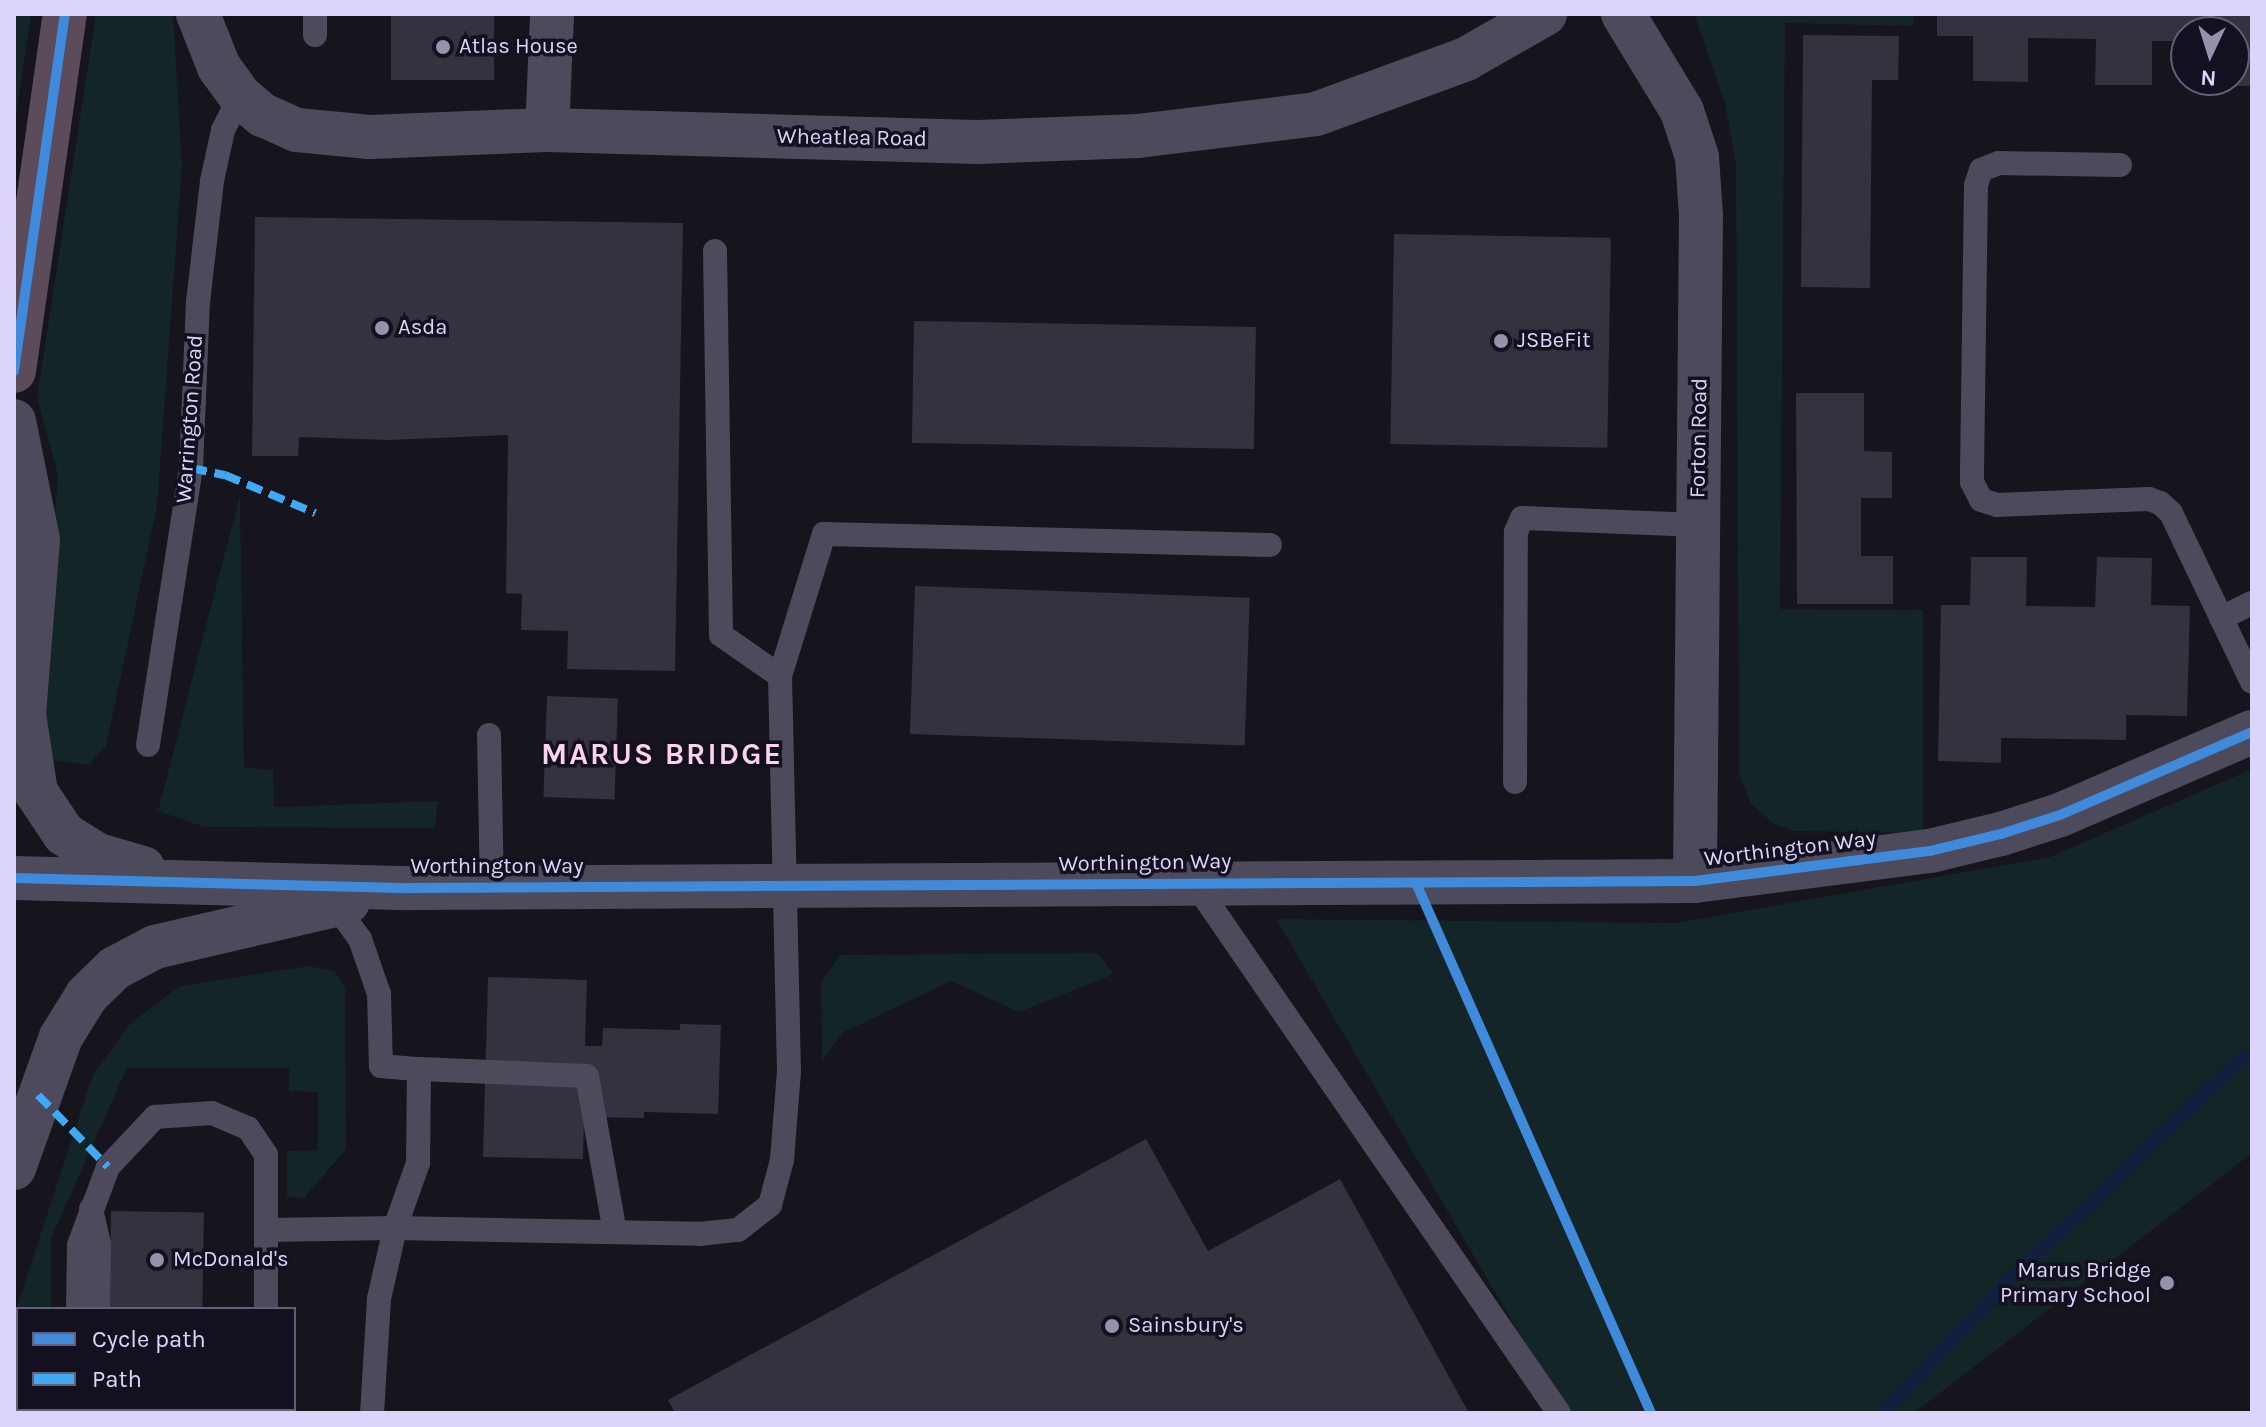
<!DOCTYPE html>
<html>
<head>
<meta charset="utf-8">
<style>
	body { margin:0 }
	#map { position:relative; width:2266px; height:1427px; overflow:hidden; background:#16141c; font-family:Karla,sans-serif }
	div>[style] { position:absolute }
	.green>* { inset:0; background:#132527 }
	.stream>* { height:14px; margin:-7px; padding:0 7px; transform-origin:7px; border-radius:7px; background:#131f3d }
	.building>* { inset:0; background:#35313e; transform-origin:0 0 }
	.lane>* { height:24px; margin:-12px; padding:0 12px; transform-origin:12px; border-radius:12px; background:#4c4a5b }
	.street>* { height:44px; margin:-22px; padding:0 22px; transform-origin:22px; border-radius:22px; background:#4c4a5b }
	.highway>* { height:44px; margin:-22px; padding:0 22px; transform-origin:22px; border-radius:22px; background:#5b4b5b }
	.quiet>* { height:8px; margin-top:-4px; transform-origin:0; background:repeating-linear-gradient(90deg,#3fa9f5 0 16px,transparent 0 24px) }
	.cycleway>* { height:10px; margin:-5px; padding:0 5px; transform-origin:5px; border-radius:5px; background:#408adc }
	.dots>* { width:22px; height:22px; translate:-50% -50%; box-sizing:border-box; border:4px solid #141020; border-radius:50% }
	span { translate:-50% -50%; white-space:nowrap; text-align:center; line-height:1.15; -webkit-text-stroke:7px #141020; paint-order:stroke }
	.poi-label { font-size:22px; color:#dcd4fa }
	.left { translate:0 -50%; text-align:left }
	.right { translate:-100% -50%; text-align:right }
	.street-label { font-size:22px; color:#dcd4fa }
	.district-label { font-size:30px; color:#fad5e9; font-weight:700; letter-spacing:2px }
	.frame { position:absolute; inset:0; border:16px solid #dcd4fa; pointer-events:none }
	.legend { position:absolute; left:16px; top:1307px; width:280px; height:104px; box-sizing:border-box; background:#141020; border:2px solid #645e77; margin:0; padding:10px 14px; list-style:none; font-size:24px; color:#dcd4fa }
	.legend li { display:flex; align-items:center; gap:16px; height:40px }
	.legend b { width:40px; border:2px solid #645e77 }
	.north { position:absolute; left:2170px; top:16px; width:80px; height:80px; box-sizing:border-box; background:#141020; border:2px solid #645e77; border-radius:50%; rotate:184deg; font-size:22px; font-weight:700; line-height:32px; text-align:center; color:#dcd4fa }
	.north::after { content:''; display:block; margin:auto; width:28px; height:36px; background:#9791ac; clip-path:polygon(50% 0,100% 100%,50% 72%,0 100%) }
</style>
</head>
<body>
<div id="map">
	<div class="green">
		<i style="clip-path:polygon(14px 14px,31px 14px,14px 131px)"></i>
		<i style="clip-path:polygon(96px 14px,173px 14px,182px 166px,157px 507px,106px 746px,89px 765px,49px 760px,38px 722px,58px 475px,37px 397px)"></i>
		<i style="clip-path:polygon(1694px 14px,1914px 14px,1913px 26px,1785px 23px,1780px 609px,1923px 610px,1923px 833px,1794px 831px,1773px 823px,1751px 804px,1739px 775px,1736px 165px,1725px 103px)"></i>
		<i style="clip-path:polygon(240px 495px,244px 767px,273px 770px,274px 807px,438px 801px,435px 828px,204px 827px,158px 811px)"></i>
		<i style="clip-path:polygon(2252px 769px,2252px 1153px,1914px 1413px,1566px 1413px,1276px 919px,1676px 923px,2050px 857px)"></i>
		<i style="clip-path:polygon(1097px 953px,1114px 974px,1019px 1012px,951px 981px,844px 1032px,822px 1060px,821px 982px,841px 955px)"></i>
		<i style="clip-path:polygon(309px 966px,335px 971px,345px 988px,346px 1149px,304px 1198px,287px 1197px,287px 1151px,318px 1150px,318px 1092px,289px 1091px,289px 1068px,127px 1068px,51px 1239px,51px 1309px,18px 1309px,18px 1409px,52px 1409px,53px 1413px,14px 1413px,14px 1315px,93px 1075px,130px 1024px,180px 986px)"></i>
	</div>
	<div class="stream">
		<i style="left:1882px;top:1413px;width:189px;rotate:-46.1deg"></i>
		<i style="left:2013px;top:1277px;width:317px;rotate:-43.7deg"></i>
		<i style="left:2242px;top:1058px;width:10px"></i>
	</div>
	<div class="building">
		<i style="left:391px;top:14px;width:103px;height:66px"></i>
		<i style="clip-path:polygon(1937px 14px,2252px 14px,2252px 86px,2214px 86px,2214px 80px,2234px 80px,2234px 32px,2186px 32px,2186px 41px,2152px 41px,2152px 85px,2095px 85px,2096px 39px,2028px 38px,2028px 82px,1973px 81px,1973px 36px,1937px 36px)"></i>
		<i style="clip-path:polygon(1803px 35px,1899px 36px,1898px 80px,1872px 80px,1870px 288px,1801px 287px)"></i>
		<i style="clip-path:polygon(255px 217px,683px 223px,675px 671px,567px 669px,568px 631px,521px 630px,522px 594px,506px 593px,508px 435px,388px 440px,299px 437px,298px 456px,252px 456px)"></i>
		<i style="left:1394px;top:234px;width:217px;height:210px;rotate:1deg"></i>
		<i style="left:914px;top:321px;width:342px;height:122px;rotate:1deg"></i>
		<i style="clip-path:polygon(1796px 393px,1864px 393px,1864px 451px,1892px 452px,1892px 498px,1861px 498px,1861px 556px,1893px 556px,1893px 604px,1797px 604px)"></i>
		<i style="clip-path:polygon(1971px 557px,2027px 557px,2026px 606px,2095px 607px,2097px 557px,2152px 558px,2151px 605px,2190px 606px,2187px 716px,2126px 715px,2126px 740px,2001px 738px,2001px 763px,1938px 761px,1941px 605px,1970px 605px)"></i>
		<i style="left:915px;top:586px;width:335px;height:148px;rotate:2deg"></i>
		<i style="left:547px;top:696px;width:71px;height:101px;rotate:2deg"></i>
		<i style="clip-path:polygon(488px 977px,587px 980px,585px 1046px,602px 1046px,603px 1028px,680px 1030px,680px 1024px,721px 1025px,718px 1114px,644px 1112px,644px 1118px,584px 1117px,583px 1159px,483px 1157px)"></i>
		<i style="clip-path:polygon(1146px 1139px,1208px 1251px,1340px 1179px,1469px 1413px,675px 1413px,668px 1400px)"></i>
		<i style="left:111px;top:1211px;width:93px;height:98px;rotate:1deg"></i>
	</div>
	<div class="lane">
		<i style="left:315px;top:35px;width:21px;rotate:-90deg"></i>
		<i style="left:2120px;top:165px;width:121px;rotate:-179.1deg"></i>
		<i style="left:1999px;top:163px;width:19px;rotate:159deg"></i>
		<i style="left:1981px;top:170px;width:16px;rotate:108deg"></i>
		<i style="left:1976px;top:185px;width:297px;rotate:90.8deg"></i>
		<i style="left:1972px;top:482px;width:20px;rotate:63deg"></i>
		<i style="left:1981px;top:500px;width:17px;rotate:17deg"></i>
		<i style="left:1997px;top:505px;width:152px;rotate:-2.3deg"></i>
		<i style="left:2149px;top:499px;width:12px;rotate:20deg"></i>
		<i style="left:2160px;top:503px;width:15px;rotate:42deg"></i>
		<i style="left:2171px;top:513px;width:187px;rotate:64.4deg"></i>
		<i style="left:715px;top:251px;width:384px;rotate:89.1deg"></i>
		<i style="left:721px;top:635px;width:72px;rotate:34.8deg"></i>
		<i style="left:2221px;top:618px;width:34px;rotate:-26deg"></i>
		<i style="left:489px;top:735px;width:152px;rotate:88.9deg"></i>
		<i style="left:148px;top:745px;width:280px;rotate:-81.2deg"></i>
		<i style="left:191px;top:468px;width:166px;rotate:-87.6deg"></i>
		<i style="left:198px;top:302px;width:122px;rotate:-83.4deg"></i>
		<i style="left:212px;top:181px;width:52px;rotate:-77.8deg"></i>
		<i style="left:223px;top:130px;width:38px;rotate:-63deg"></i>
		<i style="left:1515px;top:782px;width:250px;rotate:-89.8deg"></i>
		<i style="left:1516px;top:532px;width:15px;rotate:-67deg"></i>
		<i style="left:1522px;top:518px;width:176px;rotate:2.3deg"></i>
		<i style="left:1194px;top:882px;width:644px;rotate:55.5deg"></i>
		<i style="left:335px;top:905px;width:42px;rotate:53.7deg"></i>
		<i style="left:360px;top:939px;width:58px;rotate:70.9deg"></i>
		<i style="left:379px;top:994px;width:72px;rotate:88.4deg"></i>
		<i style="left:381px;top:1066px;width:38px;rotate:5deg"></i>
		<i style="left:91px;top:1209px;width:37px;rotate:77deg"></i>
		<i style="left:99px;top:1245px;width:64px;rotate:90.9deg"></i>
		<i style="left:266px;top:1230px;width:129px;rotate:-0.9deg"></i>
		<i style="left:395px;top:1228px;width:73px;rotate:102.7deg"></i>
		<i style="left:379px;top:1299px;width:114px;rotate:93.5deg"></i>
		<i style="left:615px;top:1232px;width:158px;rotate:-100.2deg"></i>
		<i style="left:587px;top:1076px;width:168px;rotate:-177.6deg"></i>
		<i style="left:419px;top:1069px;width:94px;rotate:90.6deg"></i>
		<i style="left:418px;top:1163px;width:69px;rotate:109.5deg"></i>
		<i style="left:395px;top:1228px;width:304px;rotate:1.1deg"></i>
		<i style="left:699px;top:1234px;width:39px;rotate:-6deg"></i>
		<i style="left:738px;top:1230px;width:41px;rotate:-38deg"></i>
		<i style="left:770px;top:1205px;width:47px;rotate:-75.1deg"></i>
		<i style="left:782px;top:1160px;width:88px;rotate:-85.5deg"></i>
		<i style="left:789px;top:1072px;width:396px;rotate:-91.3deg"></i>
		<i style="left:780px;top:676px;width:149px;rotate:-72.8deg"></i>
		<i style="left:824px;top:534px;width:446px;rotate:1.4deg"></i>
		<i style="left:78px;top:1309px;width:64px;rotate:-89.1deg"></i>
		<i style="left:79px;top:1245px;width:83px;rotate:-69.6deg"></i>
		<i style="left:108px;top:1167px;width:69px;rotate:-46.8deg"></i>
		<i style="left:155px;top:1117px;width:57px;rotate:-4deg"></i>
		<i style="left:212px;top:1113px;width:39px;rotate:23deg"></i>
		<i style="left:248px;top:1128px;width:32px;rotate:56deg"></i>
		<i style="left:266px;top:1155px;width:154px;rotate:90deg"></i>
		<i style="left:80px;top:1409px;width:4px;rotate:63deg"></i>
		<i style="left:109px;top:1409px;width:4px;rotate:63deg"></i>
		<i style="left:217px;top:1413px;width:6px;rotate:-39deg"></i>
		<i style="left:260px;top:1413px;width:4px;rotate:-76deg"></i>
	</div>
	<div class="street">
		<i style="left:198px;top:14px;width:57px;rotate:68.4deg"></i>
		<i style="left:219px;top:67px;width:36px;rotate:54deg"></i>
		<i style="left:240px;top:96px;width:30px;rotate:40deg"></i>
		<i style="left:263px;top:115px;width:37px;rotate:24deg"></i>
		<i style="left:297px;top:130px;width:73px;rotate:5.5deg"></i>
		<i style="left:370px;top:137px;width:177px;rotate:-2.3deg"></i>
		<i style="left:547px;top:130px;width:430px;rotate:1.6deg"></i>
		<i style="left:977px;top:142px;width:161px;rotate:-2.1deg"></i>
		<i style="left:1138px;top:136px;width:179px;rotate:-7deg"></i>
		<i style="left:1316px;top:114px;width:160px;rotate:-20.1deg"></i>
		<i style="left:1466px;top:59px;width:91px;rotate:-29.7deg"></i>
		<i style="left:1623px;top:14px;width:114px;rotate:58.7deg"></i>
		<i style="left:1682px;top:111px;width:48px;rotate:71.9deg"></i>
		<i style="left:1697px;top:157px;width:58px;rotate:86.1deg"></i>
		<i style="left:1701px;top:215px;width:666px;rotate:90.52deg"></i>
		<i style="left:547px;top:130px;width:116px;rotate:-87.5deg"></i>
		<i style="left:14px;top:421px;width:121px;rotate:78.6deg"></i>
		<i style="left:38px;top:540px;width:175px;rotate:94.6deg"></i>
		<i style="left:24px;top:714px;width:79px;rotate:81.3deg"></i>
		<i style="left:36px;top:792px;width:50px;rotate:56.3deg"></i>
		<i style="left:64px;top:834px;width:40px;rotate:32deg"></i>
		<i style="left:98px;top:855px;width:47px;rotate:16.1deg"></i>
		<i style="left:14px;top:878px;width:395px;rotate:1.5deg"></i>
		<i style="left:409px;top:888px;width:1286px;rotate:-0.31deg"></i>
		<i style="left:1695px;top:881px;width:237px;rotate:-7.3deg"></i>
		<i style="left:1930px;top:851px;width:73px;rotate:-13.5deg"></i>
		<i style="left:2001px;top:834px;width:62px;rotate:-17.9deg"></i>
		<i style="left:2060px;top:815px;width:209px;rotate:-23.4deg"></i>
		<i style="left:14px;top:1168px;width:139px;rotate:-70.3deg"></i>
		<i style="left:61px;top:1037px;width:49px;rotate:-58.2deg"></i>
		<i style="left:87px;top:995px;width:39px;rotate:-44deg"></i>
		<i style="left:115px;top:968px;width:45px;rotate:-27.7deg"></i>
		<i style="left:155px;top:947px;width:198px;rotate:-13.1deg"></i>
	</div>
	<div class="highway">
		<i style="left:14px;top:371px;width:361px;rotate:-81.9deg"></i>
	</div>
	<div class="quiet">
		<i style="left:191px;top:468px;width:35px;rotate:12deg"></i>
		<i style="left:225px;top:475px;width:98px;rotate:22.9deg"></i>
		<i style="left:38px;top:1095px;width:100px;rotate:45.8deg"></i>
	</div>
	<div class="cycleway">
		<i style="left:14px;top:371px;width:361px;rotate:-81.9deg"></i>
		<i style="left:14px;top:878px;width:395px;rotate:1.5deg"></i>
		<i style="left:409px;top:888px;width:1286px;rotate:-0.31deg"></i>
		<i style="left:1695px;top:881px;width:237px;rotate:-7.3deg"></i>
		<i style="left:1930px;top:851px;width:73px;rotate:-13.5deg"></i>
		<i style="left:2001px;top:834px;width:62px;rotate:-17.9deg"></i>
		<i style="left:2060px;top:815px;width:209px;rotate:-23.4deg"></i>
		<i style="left:1416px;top:883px;width:580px;rotate:66.09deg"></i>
	</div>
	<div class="dots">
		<i style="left:443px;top:47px;background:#9791ac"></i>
		<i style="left:382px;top:328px;background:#9791ac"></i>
		<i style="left:1501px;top:341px;background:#9791ac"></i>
		<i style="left:157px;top:1260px;background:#9791ac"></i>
		<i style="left:2167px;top:1283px;background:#9791ac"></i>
		<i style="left:1112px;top:1326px;background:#9791ac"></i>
	</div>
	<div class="poi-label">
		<span class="left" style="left:459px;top:47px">Atlas House</span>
		<span class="left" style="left:398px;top:328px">Asda</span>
		<span class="left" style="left:1517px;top:341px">JSBeFit</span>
		<span class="left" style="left:173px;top:1260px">McDonald's</span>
		<span class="right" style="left:2151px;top:1283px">Marus Bridge<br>Primary School</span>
		<span class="left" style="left:1128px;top:1326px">Sainsbury's</span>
	</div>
	<div class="street-label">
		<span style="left:852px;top:138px;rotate:1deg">Wheatlea Road</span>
		<span style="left:190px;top:419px;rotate:-86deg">Warrington Road</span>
		<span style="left:1699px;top:438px;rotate:-89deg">Forton Road</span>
		<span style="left:1790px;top:849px;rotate:-7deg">Worthington Way</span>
		<span style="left:1145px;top:863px;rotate:-1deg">Worthington Way</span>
		<span style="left:497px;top:867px">Worthington Way</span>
	</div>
	<div class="district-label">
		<span style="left:662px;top:754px">MARUS BRIDGE</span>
	</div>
	<div class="frame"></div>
	<ul class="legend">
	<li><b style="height:10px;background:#408adc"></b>Cycle path</li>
	<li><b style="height:10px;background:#3fa9f5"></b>Path</li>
	</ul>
	<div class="north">N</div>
</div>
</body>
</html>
